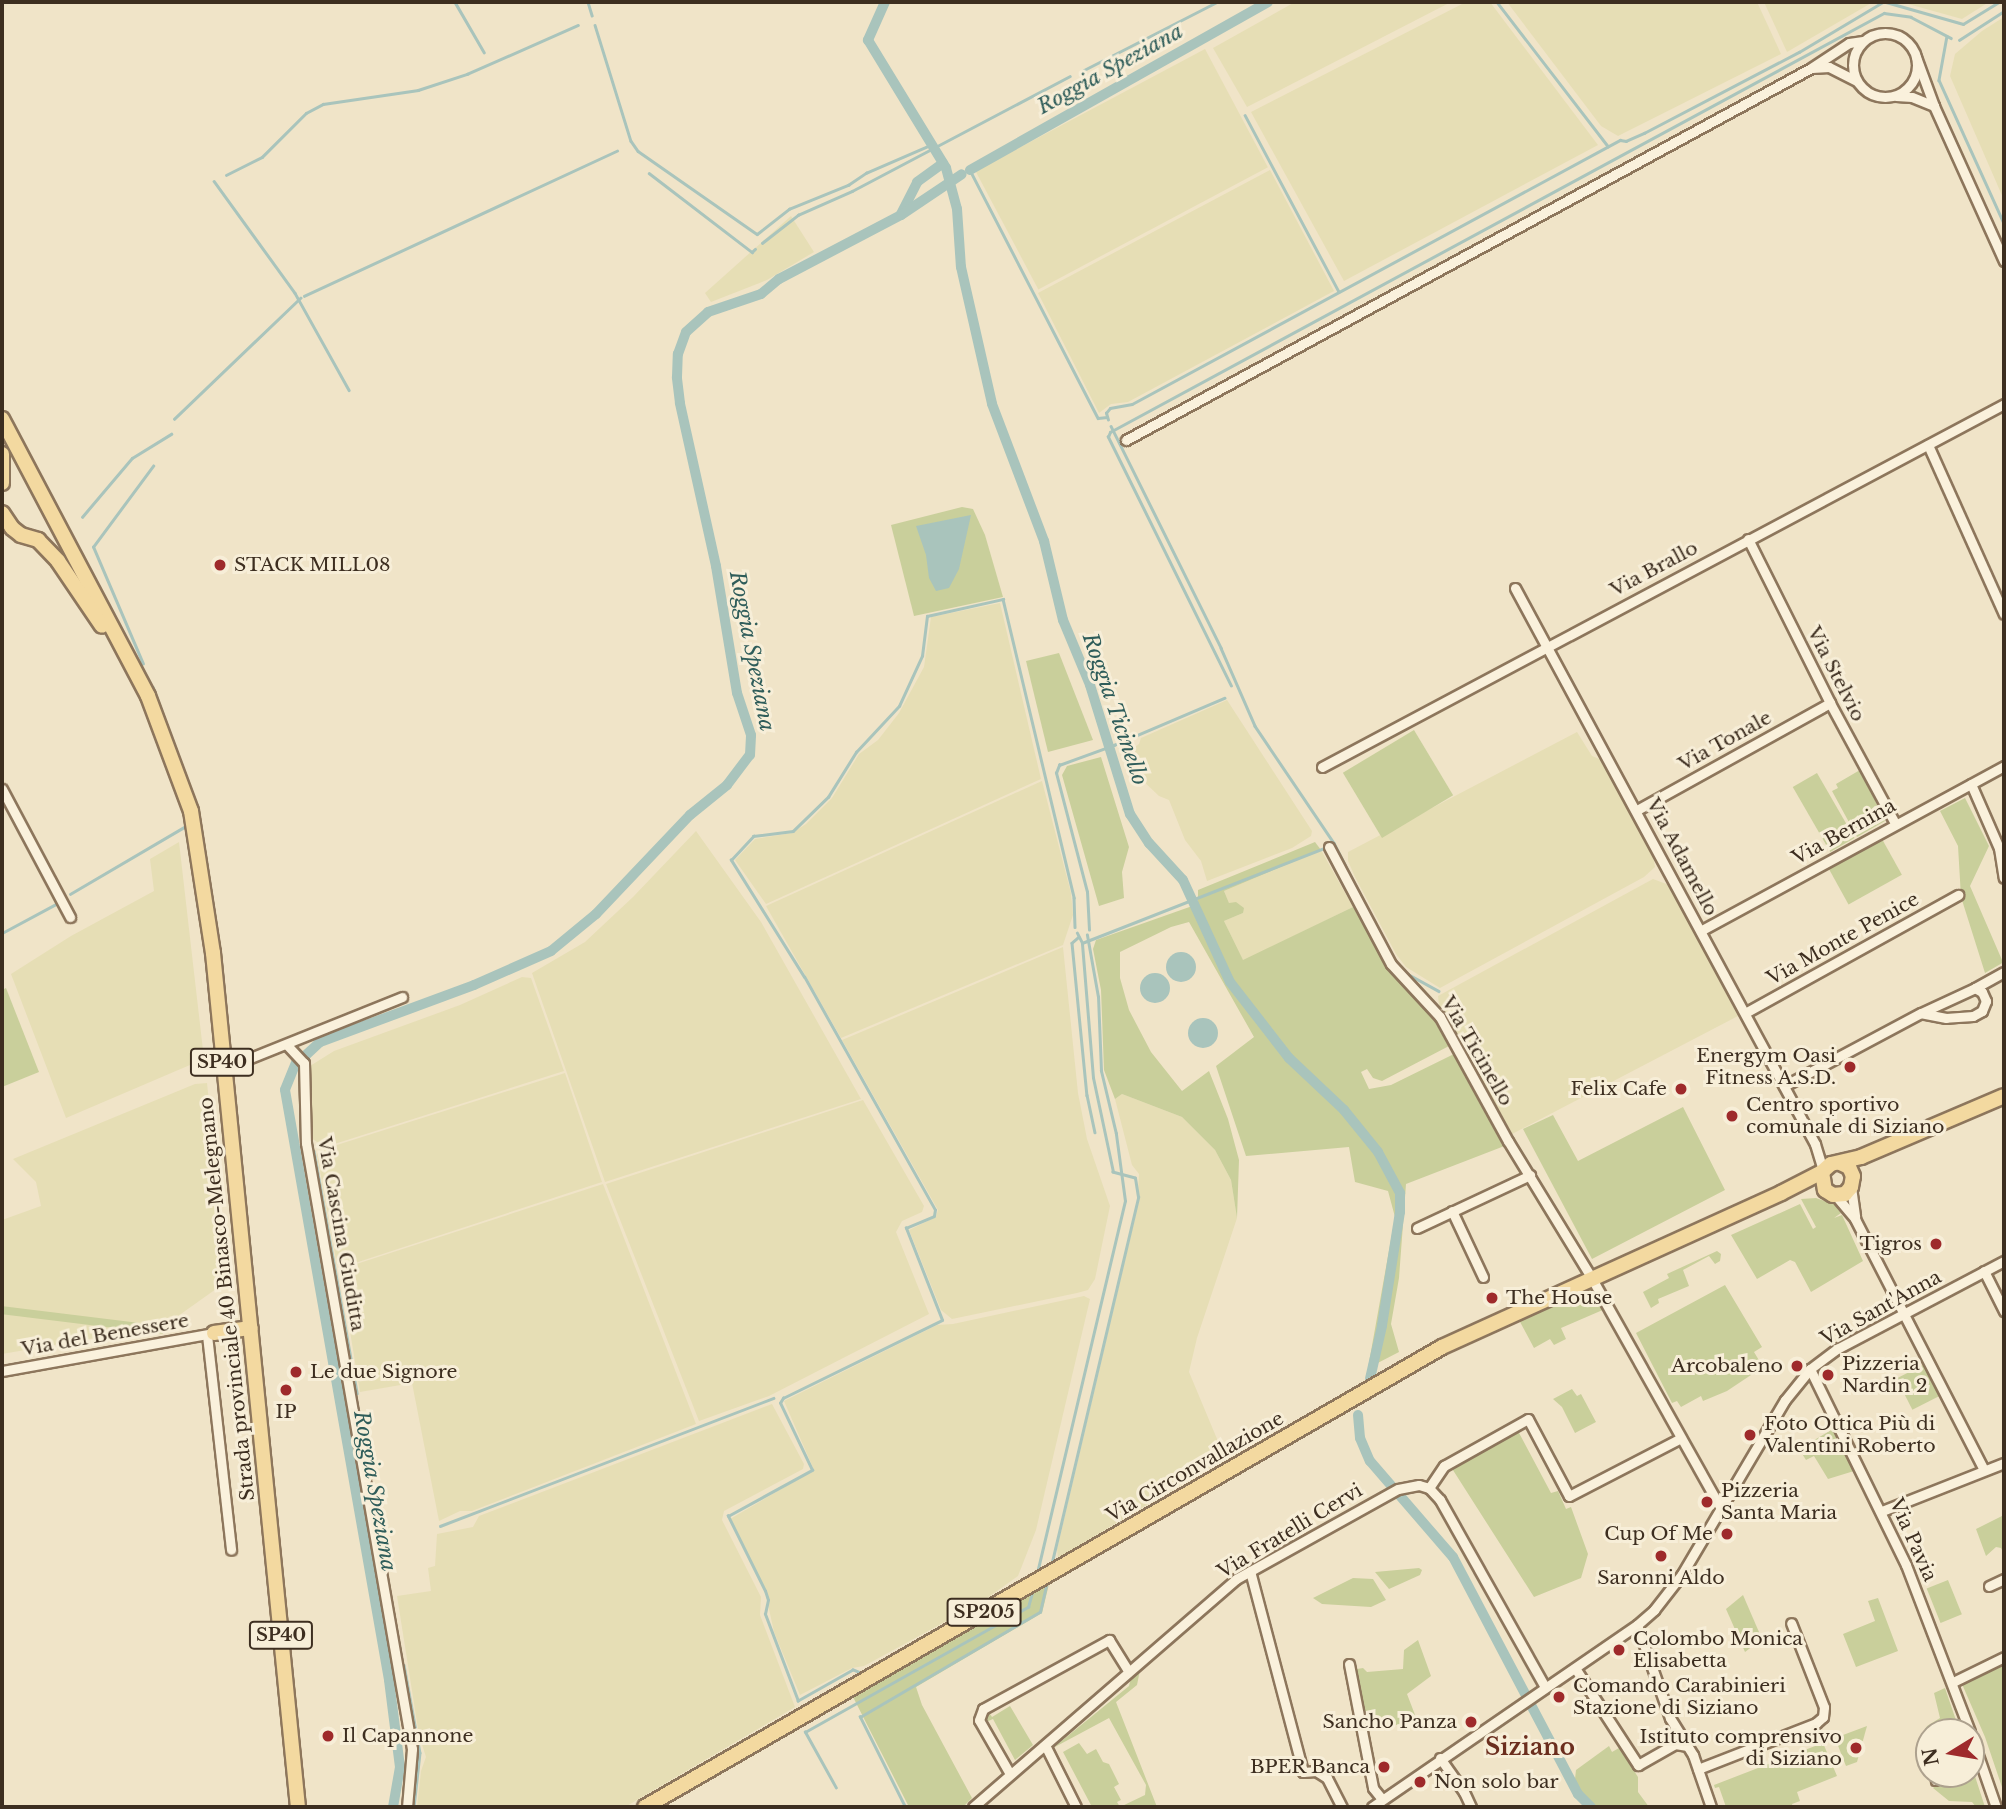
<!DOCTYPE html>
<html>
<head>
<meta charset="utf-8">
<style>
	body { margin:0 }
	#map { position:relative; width:2006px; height:1809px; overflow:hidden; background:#f0e4c8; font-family:"Libre Baskerville",serif }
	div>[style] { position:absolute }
	.farmland>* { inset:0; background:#e6deb5; transform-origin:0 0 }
	.green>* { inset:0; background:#c9cf9b; transform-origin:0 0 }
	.water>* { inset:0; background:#a9c4bc }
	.round { border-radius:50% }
	.stream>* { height:2.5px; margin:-1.25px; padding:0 1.25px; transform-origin:1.25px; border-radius:1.25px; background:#a9c4bc }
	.canal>* { height:10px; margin:-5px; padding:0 5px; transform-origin:5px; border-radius:5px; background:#a9c4bc }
	.roads { filter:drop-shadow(2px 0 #8d765c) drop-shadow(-2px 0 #8d765c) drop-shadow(0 2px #8d765c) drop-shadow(0 -2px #8d765c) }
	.pedestrian>* { height:7px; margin:-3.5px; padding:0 3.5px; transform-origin:3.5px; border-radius:3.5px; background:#faf1dc }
	.minor>* { height:9px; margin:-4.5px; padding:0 4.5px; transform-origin:4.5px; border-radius:4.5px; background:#faf1dc }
	.minor>.ring { margin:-4.5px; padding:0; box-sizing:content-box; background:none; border:9px solid #faf1dc; border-radius:50% }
	.primary>* { height:14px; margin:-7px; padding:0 7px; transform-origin:7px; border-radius:7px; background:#f3d9a0 }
	.dots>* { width:19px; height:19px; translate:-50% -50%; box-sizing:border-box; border:4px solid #f7eed8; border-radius:50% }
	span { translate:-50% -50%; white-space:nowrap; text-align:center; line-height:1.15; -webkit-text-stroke:6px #f7eed8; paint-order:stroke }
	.shield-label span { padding:2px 5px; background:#f7eed8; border:2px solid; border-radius:5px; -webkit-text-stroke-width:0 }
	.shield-label { font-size:18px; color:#3d2e20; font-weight:700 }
	.poi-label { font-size:19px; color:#3d2e20 }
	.left { translate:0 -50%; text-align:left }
	.right { translate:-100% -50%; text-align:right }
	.street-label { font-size:19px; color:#3d2e20 }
	.water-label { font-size:21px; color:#2f5d5a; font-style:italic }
	.quarter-label { font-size:23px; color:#6b2e1e; font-weight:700 }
	.frame { position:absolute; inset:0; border:4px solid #3d2e20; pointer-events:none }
	.north { position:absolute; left:1915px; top:1718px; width:70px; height:70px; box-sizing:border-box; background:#f7eed8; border:2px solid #ada18e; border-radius:50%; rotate:259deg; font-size:19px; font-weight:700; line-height:28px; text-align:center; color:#3d2e20 }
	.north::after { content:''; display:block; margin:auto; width:24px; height:32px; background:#9e2a2b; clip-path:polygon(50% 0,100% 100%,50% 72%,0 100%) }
</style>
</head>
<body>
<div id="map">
	<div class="farmland">
		<i style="clip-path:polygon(1295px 2px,1451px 2px,1247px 107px,1213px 48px)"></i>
		<i style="clip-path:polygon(1466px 2px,1490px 2px,1598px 145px,1344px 281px,1251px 112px)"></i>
		<i style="clip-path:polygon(1507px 2px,1757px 2px,1781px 54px,1618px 136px,1601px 126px)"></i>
		<i style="clip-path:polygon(1764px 2px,1873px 2px,1787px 52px)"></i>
		<i style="clip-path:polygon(1901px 2px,1989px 2px,1962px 19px)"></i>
		<i style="clip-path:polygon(2004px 17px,2004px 200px,1950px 76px,1955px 54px,1982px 31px)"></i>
		<i style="left:1205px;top:49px;width:134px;height:260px;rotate:62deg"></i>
		<i style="clip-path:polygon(1270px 170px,1334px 291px,1128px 402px,1111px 404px,1099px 413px,1038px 293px)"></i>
		<i style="clip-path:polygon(791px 216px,814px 252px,767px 280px,711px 302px,705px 293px)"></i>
		<i style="clip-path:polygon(1000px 603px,1041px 779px,766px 904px,735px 860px,755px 839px,792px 833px,806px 824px,832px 798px,859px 754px,878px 740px,899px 713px,924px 667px,931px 617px)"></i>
		<i style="clip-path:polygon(1227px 700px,1312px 831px,1311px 836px,1292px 848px,1207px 881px,1201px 861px,1185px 840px,1169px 800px,1159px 796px,1140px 778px,1131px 750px,1139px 744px,1141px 738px)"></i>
		<i style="clip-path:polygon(1577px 732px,1592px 756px,1602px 760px,1653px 854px,1655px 867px,1644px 877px,1440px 988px,1406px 967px,1396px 954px,1355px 877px,1348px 861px,1348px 852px)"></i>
		<i style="clip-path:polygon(1042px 781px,1071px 893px,1073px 915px,1063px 945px,841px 1038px,766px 906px)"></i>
		<i style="clip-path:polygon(696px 831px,761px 922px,861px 1099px,605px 1182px,532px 973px,585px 942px,633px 897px)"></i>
		<i style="clip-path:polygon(179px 842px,204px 1059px,66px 1118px,11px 974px,71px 936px,154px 891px,150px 859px)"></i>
		<i style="clip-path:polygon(1321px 850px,1353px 907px,1243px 961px,1224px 921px,1243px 913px,1229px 903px,1224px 891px)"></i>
		<i style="clip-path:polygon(1653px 879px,1669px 885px,1738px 1016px,1512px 1134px,1439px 1005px,1438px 996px)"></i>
		<i style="clip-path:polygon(1063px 947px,1078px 1093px,1087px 1139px,1110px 1206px,1095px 1279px,1088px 1290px,1077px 1293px,952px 1319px,941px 1310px,909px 1230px,936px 1217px,938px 1210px,842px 1040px)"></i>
		<i style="clip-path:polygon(522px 977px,531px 978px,564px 1071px,325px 1147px,311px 1138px,308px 1072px,310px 1066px,334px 1051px,460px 1005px)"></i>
		<i style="clip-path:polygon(565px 1073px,602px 1182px,343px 1267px,337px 1265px,317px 1154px,321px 1150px)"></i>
		<i style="clip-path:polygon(207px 1083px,227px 1270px,222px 1281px,216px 1289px,164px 1326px,2px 1354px,2px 1220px,41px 1206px,36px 1182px,13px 1159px,195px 1084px)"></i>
		<i style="clip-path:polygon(1122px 1094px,1182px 1117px,1215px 1150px,1231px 1180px,1237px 1218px,1197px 1338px,1189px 1372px,1225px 1458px,1058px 1558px,1057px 1549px,1137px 1209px,1139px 1174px,1132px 1165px,1115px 1099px)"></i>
		<i style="clip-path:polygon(863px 1100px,924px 1206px,922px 1212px,902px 1221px,896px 1232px,929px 1314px,769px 1396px,699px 1421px,606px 1184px)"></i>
		<i style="clip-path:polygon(603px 1184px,696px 1424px,472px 1511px,460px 1511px,439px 1521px,412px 1383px,360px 1392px,341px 1277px,344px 1268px)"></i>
		<i style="clip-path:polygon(1084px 1296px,1090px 1299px,1036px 1530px,1018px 1576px,983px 1601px,864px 1666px,852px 1668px,800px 1695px,774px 1632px,764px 1586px,730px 1519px,814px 1470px,784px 1401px,937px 1325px,953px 1324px)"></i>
		<i style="clip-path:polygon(772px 1404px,804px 1464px,803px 1469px,724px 1511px,722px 1520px,761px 1597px,760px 1615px,795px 1707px,625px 1807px,417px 1807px,421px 1771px,426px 1757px,419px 1735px,397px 1596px,431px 1591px,428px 1568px,435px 1566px,437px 1534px,473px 1527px,479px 1516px)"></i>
	</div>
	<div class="green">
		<i style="clip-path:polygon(962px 507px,973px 509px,985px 535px,1003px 597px,914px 616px,891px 525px)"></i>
		<i style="clip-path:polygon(1059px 653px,1093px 740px,1048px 752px,1026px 661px)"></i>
		<i style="left:1414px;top:730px;width:76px;height:83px;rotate:59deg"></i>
		<i style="clip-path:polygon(1101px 757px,1129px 847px,1122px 872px,1124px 898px,1099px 906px,1062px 775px,1067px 766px)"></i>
		<i style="clip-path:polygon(1860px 770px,1885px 821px,1857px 837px,1832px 791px,1838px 788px,1836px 784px)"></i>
		<i style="left:1817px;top:773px;width:75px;height:28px;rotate:60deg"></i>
		<i style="clip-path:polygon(1965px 798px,1989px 846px,1970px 886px,2002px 960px,2004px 958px,2004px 962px,1985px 973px,1961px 897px,1958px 846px,1940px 811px)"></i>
		<i style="left:1882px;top:839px;width:41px;height:61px;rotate:61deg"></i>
		<i style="clip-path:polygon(1315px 842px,1321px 850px,1224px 891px,1229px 903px,1236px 902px,1244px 908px,1243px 913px,1224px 921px,1243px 960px,1353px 907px,1391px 973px,1429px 1012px,1449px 1046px,1382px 1081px,1373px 1078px,1367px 1069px,1361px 1072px,1369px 1089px,1391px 1085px,1454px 1054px,1507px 1145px,1406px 1184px,1399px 1278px,1391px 1324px,1399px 1352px,1368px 1368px,1395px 1217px,1388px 1191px,1355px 1182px,1349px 1147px,1246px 1156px,1216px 1066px,1254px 1037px,1189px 922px,1171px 927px,1120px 952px,1120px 978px,1129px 1010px,1151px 1052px,1182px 1091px,1209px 1071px,1228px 1119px,1239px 1160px,1237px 1218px,1231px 1180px,1215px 1150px,1182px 1117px,1122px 1094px,1115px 1099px,1104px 1070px,1101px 990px,1093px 949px,1096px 940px,1198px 904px,1198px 890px)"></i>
		<i style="clip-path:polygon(6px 988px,39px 1072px,2px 1087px,2px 990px)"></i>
		<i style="clip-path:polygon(1683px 1107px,1725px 1190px,1592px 1259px,1523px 1129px,1553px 1115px,1578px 1161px)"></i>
		<i style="clip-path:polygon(1816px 1198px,1836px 1205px,1841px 1213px,1834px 1218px,1842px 1215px,1863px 1261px,1811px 1292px,1795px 1262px,1790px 1260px,1757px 1279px,1731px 1235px,1800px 1204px,1813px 1229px,1816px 1227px,1801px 1199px)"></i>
		<i style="clip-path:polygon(1717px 1251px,1721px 1254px,1720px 1261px,1715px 1264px,1709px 1256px,1683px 1270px,1689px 1286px,1658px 1299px,1659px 1303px,1651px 1308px,1643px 1292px,1669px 1278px,1667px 1274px)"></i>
		<i style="clip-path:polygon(1725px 1285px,1762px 1347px,1754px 1352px,1763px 1367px,1727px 1391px,1703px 1401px,1701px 1396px,1681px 1407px,1677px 1401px,1672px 1403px,1636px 1333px)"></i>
		<i style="clip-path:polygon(1588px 1287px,1594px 1291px,1605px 1309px,1561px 1328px,1566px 1339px,1554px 1345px,1550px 1339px,1534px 1348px,1519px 1320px)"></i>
		<i style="left:164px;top:1326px;width:8px;height:164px;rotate:97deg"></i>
		<i style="left:1925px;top:1364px;width:35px;height:32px;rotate:63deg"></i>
		<i style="clip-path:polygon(1572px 1389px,1577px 1396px,1581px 1394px,1596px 1422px,1575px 1433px,1562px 1407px,1553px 1399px)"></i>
		<i style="clip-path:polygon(1833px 1429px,1854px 1471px,1828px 1479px,1814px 1456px,1806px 1460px,1799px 1449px)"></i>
		<i style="clip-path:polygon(1518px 1431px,1551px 1493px,1558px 1491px,1566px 1509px,1571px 1507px,1588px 1554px,1581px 1578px,1534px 1597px,1451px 1467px)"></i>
		<i style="clip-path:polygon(2004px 1515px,2004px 1554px,2001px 1548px,1996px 1547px,1986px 1556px,1976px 1529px)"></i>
		<i style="clip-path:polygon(1419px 1568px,1422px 1570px,1420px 1575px,1389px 1589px,1375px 1572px)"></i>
		<i style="clip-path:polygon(1353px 1578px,1373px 1579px,1386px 1600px,1371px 1607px,1322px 1604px,1313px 1598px)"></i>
		<i style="left:1948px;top:1580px;width:37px;height:23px;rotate:68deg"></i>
		<i style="clip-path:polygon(1049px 1584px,1042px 1613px,916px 1687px,922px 1705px,972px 1798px,963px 1807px,909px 1807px,852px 1695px)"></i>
		<i style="clip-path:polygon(1743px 1595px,1762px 1639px,1745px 1652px,1726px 1609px)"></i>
		<i style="clip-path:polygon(1878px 1598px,1898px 1651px,1856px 1667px,1843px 1634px,1875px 1621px,1868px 1601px)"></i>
		<i style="clip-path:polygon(1418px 1640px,1431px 1676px,1407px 1694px,1417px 1720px,1388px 1727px,1387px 1720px,1367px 1724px,1376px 1769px,1370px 1771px,1354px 1686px,1357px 1683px,1357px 1669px,1363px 1668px,1367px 1672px,1403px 1669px,1404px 1650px)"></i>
		<i style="clip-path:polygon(2004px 1665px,2004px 1793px,1985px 1737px,1962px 1684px)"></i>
		<i style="clip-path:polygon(1140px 1670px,1137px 1685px,1116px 1702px,1157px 1807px,1120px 1807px,1145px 1795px,1146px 1785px,1109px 1718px,1053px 1748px,1129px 1686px,1131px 1678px)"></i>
		<i style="clip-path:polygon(1945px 1688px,1960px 1732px,1929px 1732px,1929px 1757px,1924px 1756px,1919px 1754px,1920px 1739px,1927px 1726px,1940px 1718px,1934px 1693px)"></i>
		<i style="clip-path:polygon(1010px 1706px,1033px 1745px,1015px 1760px,993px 1719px,986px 1722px,984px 1719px,988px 1711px,992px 1717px)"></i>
		<i style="clip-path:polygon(1867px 1726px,1857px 1762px,1846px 1766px,1835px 1738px)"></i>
		<i style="clip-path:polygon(1079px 1743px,1087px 1754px,1096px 1749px,1103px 1762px,1109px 1764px,1119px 1784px,1114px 1787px,1121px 1800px,1117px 1802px,1120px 1807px,1092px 1807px,1063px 1752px)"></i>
		<i style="clip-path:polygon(1823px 1743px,1837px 1776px,1797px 1792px,1800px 1801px,1792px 1804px,1793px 1807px,1726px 1807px,1719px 1787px,1715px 1788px,1714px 1785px)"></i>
		<i style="clip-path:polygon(1609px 1746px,1612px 1752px,1619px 1748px,1638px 1777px,1638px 1792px,1649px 1807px,1592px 1807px,1584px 1801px,1575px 1779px,1576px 1770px)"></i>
		<i style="clip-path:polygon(1971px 1764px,1985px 1807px,1976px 1807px,1972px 1802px,1949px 1801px,1933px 1788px,1938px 1783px,1938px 1774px,1971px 1774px)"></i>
	</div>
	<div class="water">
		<i style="clip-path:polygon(971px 515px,959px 569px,949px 588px,936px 591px,929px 578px,926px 555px,916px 526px)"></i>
		<i class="round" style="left:1166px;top:952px;width:30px;height:30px"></i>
		<i class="round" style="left:1140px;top:973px;width:30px;height:30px"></i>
		<i class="round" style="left:1188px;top:1018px;width:30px;height:30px"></i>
	</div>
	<div class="stream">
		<i style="left:455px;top:2px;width:58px;rotate:59.9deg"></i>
		<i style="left:588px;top:2px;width:14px;rotate:73deg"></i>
		<i style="left:1497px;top:2px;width:182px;rotate:52.4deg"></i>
		<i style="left:1886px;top:2px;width:80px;rotate:15.9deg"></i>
		<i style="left:1963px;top:24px;width:42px;rotate:-31.4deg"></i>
		<i style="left:595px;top:25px;width:121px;rotate:72.8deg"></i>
		<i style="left:631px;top:141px;width:12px;rotate:55deg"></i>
		<i style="left:638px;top:151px;width:145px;rotate:34.9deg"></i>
		<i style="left:757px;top:234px;width:41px;rotate:-38deg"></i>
		<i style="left:789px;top:209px;width:64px;rotate:-22.1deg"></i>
		<i style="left:848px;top:185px;width:22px;rotate:-34deg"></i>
		<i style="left:866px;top:173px;width:70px;rotate:-23.6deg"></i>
		<i style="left:1947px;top:36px;width:45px;rotate:100.3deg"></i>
		<i style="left:1939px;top:80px;width:157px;rotate:65.6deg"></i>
		<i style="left:1959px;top:40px;width:54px;rotate:-32.8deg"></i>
		<i style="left:1082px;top:71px;width:152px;rotate:-27.1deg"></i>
		<i style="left:1245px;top:115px;width:200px;rotate:62deg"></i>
		<i style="left:970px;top:170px;width:279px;rotate:62.7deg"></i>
		<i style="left:1098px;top:418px;width:9px;rotate:-6deg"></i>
		<i style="left:649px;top:173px;width:130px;rotate:37.5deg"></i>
		<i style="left:752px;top:252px;width:4px;rotate:-45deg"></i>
		<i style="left:226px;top:175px;width:40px;rotate:-26.6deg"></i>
		<i style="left:262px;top:157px;width:62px;rotate:-45deg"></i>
		<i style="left:306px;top:113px;width:19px;rotate:-28deg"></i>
		<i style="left:323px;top:104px;width:96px;rotate:-8.4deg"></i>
		<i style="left:418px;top:90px;width:52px;rotate:-18.1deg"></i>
		<i style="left:467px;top:74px;width:121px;rotate:-23.8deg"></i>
		<i style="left:214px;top:181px;width:138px;rotate:54.1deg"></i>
		<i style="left:295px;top:293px;width:111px;rotate:60.9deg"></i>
		<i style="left:762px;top:243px;width:46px;rotate:-37.9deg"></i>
		<i style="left:798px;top:215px;width:59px;rotate:-24deg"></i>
		<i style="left:852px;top:191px;width:246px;rotate:-27.8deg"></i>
		<i style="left:304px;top:296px;width:345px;rotate:-24.9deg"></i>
		<i style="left:174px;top:419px;width:175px;rotate:-43.8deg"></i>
		<i style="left:1108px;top:420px;width:7px;rotate:-106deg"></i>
		<i style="left:1106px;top:413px;width:6px;rotate:-51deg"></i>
		<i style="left:1110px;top:408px;width:22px;rotate:-10deg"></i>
		<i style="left:1132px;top:404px;width:555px;rotate:-28.41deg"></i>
		<i style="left:1620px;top:140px;width:6px;rotate:9deg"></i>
		<i style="left:1626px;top:141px;width:20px;rotate:-24deg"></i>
		<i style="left:1644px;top:133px;width:175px;rotate:-27.6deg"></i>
		<i style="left:1799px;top:52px;width:98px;rotate:-30.8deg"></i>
		<i style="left:1111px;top:426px;width:248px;rotate:63.6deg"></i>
		<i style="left:1221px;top:648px;width:85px;rotate:66.4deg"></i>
		<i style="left:1255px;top:726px;width:141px;rotate:56deg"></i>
		<i style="left:1334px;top:843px;width:4px;rotate:146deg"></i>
		<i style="left:82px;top:517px;width:77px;rotate:-49.7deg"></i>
		<i style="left:132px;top:458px;width:46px;rotate:-31.6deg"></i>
		<i style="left:143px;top:664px;width:127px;rotate:-113.1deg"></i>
		<i style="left:93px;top:547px;width:101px;rotate:-53.5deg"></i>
		<i style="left:1231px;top:686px;width:278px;rotate:-116.3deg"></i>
		<i style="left:1108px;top:437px;width:5px;rotate:-68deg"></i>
		<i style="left:1110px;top:432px;width:880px;rotate:-28.43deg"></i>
		<i style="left:1884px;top:13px;width:27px;rotate:8deg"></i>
		<i style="left:1911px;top:17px;width:45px;rotate:27.7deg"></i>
		<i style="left:153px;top:687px;width:126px;rotate:70deg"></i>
		<i style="left:1334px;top:843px;width:134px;rotate:62.9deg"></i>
		<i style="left:1395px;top:962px;width:18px;rotate:43deg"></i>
		<i style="left:1408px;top:974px;width:35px;rotate:29deg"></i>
		<i style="left:70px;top:894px;width:134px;rotate:-30.4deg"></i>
		<i style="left:1089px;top:930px;width:38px;rotate:-93deg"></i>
		<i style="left:1087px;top:892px;width:123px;rotate:-104.6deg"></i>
		<i style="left:1056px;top:773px;width:9px;rotate:-69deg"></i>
		<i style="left:1059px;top:765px;width:59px;rotate:-20deg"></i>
		<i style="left:1114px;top:745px;width:120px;rotate:-23.1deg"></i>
		<i style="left:2px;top:933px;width:61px;rotate:-28.2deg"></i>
		<i style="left:1079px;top:937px;width:9px;rotate:139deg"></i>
		<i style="left:1072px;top:943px;width:153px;rotate:84.4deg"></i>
		<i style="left:1087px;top:1095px;width:38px;rotate:78deg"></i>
		<i style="left:1082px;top:943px;width:260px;rotate:-21.4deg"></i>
		<i style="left:314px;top:1151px;width:246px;rotate:79.9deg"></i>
		<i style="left:440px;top:1526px;width:357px;rotate:-21deg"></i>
		<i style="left:381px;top:1548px;width:3px;rotate:-18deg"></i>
		<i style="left:366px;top:1550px;width:5px;rotate:-11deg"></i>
		<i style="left:1051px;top:1566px;width:379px;rotate:-76.7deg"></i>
		<i style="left:1138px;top:1197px;width:19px;rotate:-99deg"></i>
		<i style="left:1135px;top:1178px;width:23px;rotate:-165deg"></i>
		<i style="left:1113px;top:1172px;width:96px;rotate:-102deg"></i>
		<i style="left:1093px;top:1078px;width:135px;rotate:-94.7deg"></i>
		<i style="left:1082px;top:943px;width:11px;rotate:-117deg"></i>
		<i style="left:1037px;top:1573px;width:382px;rotate:-76.7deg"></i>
		<i style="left:1125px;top:1201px;width:68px;rotate:-97.7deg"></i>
		<i style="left:1116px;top:1134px;width:65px;rotate:-103.4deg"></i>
		<i style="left:1101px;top:1071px;width:74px;rotate:-92.3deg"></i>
		<i style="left:1098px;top:997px;width:63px;rotate:-100.1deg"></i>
		<i style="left:404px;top:1665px;width:89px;rotate:79.7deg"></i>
		<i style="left:420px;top:1753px;width:54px;rotate:96.3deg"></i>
		<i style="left:863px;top:1674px;width:11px;rotate:-158deg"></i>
		<i style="left:853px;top:1670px;width:63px;rotate:150.6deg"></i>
		<i style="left:798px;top:1701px;width:93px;rotate:-110.8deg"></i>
		<i style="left:765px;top:1614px;width:14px;rotate:-78deg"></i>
		<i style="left:768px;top:1600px;width:9px;rotate:-108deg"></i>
		<i style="left:765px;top:1591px;width:84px;rotate:-116.3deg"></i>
		<i style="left:728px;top:1516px;width:96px;rotate:-28.7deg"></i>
		<i style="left:812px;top:1470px;width:74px;rotate:-115.5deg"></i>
		<i style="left:780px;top:1403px;width:6px;rotate:-59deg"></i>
		<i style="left:783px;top:1398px;width:177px;rotate:-26.1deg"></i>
		<i style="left:942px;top:1320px;width:99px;rotate:-111.4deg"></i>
		<i style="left:906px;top:1228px;width:30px;rotate:-23deg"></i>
		<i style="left:934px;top:1216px;width:6px;rotate:-81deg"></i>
		<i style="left:935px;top:1210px;width:267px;rotate:-119.3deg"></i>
		<i style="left:804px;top:977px;width:138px;rotate:-122deg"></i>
		<i style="left:731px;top:860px;width:33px;rotate:-47deg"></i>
		<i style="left:753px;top:836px;width:40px;rotate:-7.1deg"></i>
		<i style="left:793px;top:831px;width:49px;rotate:-44.2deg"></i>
		<i style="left:828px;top:797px;width:53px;rotate:-58.1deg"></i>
		<i style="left:856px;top:752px;width:63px;rotate:-46.9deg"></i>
		<i style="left:899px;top:706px;width:55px;rotate:-65.3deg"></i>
		<i style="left:922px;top:656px;width:40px;rotate:-82.9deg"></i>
		<i style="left:927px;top:616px;width:78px;rotate:-12.6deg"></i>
		<i style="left:1003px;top:599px;width:307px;rotate:76.6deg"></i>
		<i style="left:1074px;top:898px;width:29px;rotate:88deg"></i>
		<i style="left:836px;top:1788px;width:64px;rotate:-119deg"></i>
		<i style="left:805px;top:1732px;width:256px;rotate:-29.3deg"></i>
		<i style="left:1028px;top:1607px;width:15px;rotate:-74deg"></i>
		<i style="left:905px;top:1807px;width:101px;rotate:-116.6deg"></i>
		<i style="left:860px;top:1717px;width:208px;rotate:-30.3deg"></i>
		<i style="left:1040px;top:1612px;width:28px;rotate:-77deg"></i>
	</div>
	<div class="canal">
		<i style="left:885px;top:2px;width:42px;rotate:114.1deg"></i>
		<i style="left:868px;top:40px;width:150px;rotate:58.6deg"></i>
		<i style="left:946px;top:168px;width:42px;rotate:75deg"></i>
		<i style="left:957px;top:209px;width:58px;rotate:86.1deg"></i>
		<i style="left:961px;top:267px;width:140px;rotate:77.2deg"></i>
		<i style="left:992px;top:404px;width:147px;rotate:69.2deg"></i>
		<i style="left:1044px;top:541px;width:81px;rotate:76.5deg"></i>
		<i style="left:1063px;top:620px;width:70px;rotate:67.4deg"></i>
		<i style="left:1090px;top:685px;width:135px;rotate:72.8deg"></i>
		<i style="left:1130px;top:814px;width:35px;rotate:57deg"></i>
		<i style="left:1149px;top:843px;width:50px;rotate:47.4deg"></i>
		<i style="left:1183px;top:880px;width:112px;rotate:65.3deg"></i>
		<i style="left:1230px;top:982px;width:96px;rotate:52.2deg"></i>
		<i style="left:1289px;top:1058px;width:76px;rotate:43.4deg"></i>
		<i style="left:1344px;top:1110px;width:54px;rotate:51deg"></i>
		<i style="left:1378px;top:1152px;width:47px;rotate:61.8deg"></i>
		<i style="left:1400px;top:1193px;width:19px;rotate:90deg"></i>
		<i style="left:1400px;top:1212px;width:115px;rotate:99deg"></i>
		<i style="left:1382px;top:1326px;width:54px;rotate:102.8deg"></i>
		<i style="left:970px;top:170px;width:342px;rotate:-29.4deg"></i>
		<i style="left:901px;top:214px;width:36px;rotate:-63deg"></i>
		<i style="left:917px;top:182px;width:32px;rotate:-36deg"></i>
		<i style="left:306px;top:1055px;width:19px;rotate:-43deg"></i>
		<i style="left:320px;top:1042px;width:164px;rotate:-20.3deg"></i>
		<i style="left:474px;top:985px;width:84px;rotate:-23.8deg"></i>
		<i style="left:551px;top:951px;width:58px;rotate:-39.4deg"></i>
		<i style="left:596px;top:914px;width:137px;rotate:-46.5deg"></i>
		<i style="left:690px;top:815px;width:48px;rotate:-39deg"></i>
		<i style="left:727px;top:785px;width:38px;rotate:-53deg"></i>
		<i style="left:750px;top:755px;width:20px;rotate:-87deg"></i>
		<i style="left:751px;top:735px;width:44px;rotate:-108.4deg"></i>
		<i style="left:737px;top:693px;width:129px;rotate:-99.4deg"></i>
		<i style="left:716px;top:566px;width:167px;rotate:-102.5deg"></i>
		<i style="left:680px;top:403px;width:26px;rotate:-97deg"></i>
		<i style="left:677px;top:377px;width:23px;rotate:-88deg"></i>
		<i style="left:678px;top:354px;width:23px;rotate:-70deg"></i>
		<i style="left:686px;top:332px;width:30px;rotate:-42deg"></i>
		<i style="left:708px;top:312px;width:56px;rotate:-18.8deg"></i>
		<i style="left:761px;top:294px;width:23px;rotate:-40deg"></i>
		<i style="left:779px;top:279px;width:138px;rotate:-27.7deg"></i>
		<i style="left:901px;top:215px;width:73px;rotate:-33.9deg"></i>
		<i style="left:297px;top:1060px;width:32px;rotate:112deg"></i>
		<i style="left:285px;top:1090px;width:599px;rotate:80deg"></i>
		<i style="left:389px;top:1680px;width:88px;rotate:82.8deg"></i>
		<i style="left:400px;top:1767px;width:41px;rotate:99.9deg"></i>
		<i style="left:1358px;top:1415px;width:23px;rotate:85deg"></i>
		<i style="left:1360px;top:1438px;width:25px;rotate:67deg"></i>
		<i style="left:1370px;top:1461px;width:127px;rotate:49.2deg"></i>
		<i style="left:1453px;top:1557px;width:268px;rotate:62.2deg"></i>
		<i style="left:1578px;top:1794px;width:18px;rotate:45deg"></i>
	</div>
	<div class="roads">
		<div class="pedestrian">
			<i style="left:1926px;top:1758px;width:5px;rotate:53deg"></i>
			<i style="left:1934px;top:1774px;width:7px;rotate:82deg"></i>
		</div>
		<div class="minor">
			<i class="ring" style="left:1853px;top:33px;width:55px;height:55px"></i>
			<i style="left:1916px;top:57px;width:52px;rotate:69.8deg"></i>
			<i style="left:1934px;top:106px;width:170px;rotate:65.7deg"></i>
			<i style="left:1812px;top:68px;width:17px;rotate:-3deg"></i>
			<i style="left:1829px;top:67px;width:31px;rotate:27deg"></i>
			<i style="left:1896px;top:96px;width:16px;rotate:4deg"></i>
			<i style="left:1912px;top:97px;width:24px;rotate:22deg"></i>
			<i style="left:1126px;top:440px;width:779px;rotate:-28.5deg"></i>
			<i style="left:1811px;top:68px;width:45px;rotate:-33.3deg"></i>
			<i style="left:1849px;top:43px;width:14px;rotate:-8deg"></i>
			<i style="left:1928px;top:445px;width:185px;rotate:65.8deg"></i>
			<i style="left:1748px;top:539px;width:183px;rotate:63.4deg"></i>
			<i style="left:1830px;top:703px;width:136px;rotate:61.6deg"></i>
			<i style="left:1515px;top:588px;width:632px;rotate:61.65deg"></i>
			<i style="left:1815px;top:1144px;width:27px;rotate:73deg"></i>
			<i style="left:1322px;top:767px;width:773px;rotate:-28.02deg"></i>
			<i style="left:1971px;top:784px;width:70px;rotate:66.4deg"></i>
			<i style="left:1999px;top:848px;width:30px;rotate:81deg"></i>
			<i style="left:2px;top:789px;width:145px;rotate:62deg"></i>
			<i style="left:1637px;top:810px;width:221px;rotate:-29deg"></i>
			<i style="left:1329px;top:847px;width:132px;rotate:62.1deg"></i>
			<i style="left:1391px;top:964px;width:72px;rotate:47.2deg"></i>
			<i style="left:1440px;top:1017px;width:141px;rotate:61.3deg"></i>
			<i style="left:1508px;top:1141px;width:159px;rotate:58.6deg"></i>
			<i style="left:1591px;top:1277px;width:264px;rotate:60.7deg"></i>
			<i style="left:1702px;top:930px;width:344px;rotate:-28.5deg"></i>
			<i style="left:1975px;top:988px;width:33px;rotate:-29deg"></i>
			<i style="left:1745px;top:1013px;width:244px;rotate:-29deg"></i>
			<i style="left:287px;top:1045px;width:25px;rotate:47deg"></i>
			<i style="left:304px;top:1063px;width:80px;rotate:88.6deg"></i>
			<i style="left:306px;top:1143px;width:615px;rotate:80.08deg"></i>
			<i style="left:412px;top:1749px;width:58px;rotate:94.9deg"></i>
			<i style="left:223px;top:1069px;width:193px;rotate:-21.9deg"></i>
			<i style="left:1784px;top:1086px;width:155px;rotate:-28.1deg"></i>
			<i style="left:1921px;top:1013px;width:60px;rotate:-24.8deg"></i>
			<i style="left:1975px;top:988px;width:8px;rotate:30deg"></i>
			<i style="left:1982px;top:992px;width:10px;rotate:66deg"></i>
			<i style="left:1986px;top:1001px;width:11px;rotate:112deg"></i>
			<i style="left:1982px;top:1011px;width:10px;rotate:151deg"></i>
			<i style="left:1973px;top:1016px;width:27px;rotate:176deg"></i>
			<i style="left:1946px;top:1018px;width:25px;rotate:-169deg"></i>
			<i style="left:1851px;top:1187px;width:30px;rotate:82deg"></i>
			<i style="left:1836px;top:1196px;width:30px;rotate:50deg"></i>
			<i style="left:1855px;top:1219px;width:282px;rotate:62.8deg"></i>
			<i style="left:1452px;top:1211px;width:73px;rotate:64.8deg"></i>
			<i style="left:1417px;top:1228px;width:125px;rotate:-25.1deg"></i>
			<i style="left:1984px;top:1271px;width:45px;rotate:63.4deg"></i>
			<i style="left:207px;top:1335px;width:216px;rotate:83.6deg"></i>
			<i style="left:1810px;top:1369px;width:218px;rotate:63.9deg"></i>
			<i style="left:1906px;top:1565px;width:179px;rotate:69deg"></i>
			<i style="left:2px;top:1371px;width:215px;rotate:-10.2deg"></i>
			<i style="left:1429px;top:1488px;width:27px;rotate:-56deg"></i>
			<i style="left:1444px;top:1466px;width:96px;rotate:-29.2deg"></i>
			<i style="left:1528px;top:1419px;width:87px;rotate:62deg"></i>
			<i style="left:1569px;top:1496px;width:124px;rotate:-27.4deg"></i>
			<i style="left:1882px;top:1511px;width:131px;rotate:-21.5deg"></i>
			<i style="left:1250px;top:1571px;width:208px;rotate:75.2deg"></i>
			<i style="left:1303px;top:1772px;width:13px;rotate:-4deg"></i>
			<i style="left:1316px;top:1771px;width:13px;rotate:32deg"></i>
			<i style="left:1327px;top:1778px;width:33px;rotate:63deg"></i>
			<i style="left:1989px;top:1586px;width:17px;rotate:-25deg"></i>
			<i style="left:1637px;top:1625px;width:99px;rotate:70.5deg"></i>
			<i style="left:1670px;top:1718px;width:44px;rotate:58.1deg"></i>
			<i style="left:1693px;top:1755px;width:55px;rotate:70.9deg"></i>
			<i style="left:1349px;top:1664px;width:126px;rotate:79deg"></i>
			<i style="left:1373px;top:1788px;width:14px;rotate:51deg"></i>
			<i style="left:1575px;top:1668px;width:116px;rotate:57deg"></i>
			<i style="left:1638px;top:1765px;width:43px;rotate:-29.6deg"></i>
			<i style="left:1675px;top:1744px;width:11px;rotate:10deg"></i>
			<i style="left:1953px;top:1682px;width:57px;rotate:-26.1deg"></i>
			<i style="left:1971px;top:1735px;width:76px;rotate:70.9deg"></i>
			<i style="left:1045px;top:1745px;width:69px;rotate:63.4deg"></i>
			<i style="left:1440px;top:1758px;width:42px;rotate:54.8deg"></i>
			<i style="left:1464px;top:1792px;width:17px;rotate:65deg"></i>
			<i style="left:1698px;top:1769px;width:127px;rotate:-21.3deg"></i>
			<i style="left:1816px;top:1723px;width:9px;rotate:-41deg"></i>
			<i style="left:1823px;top:1717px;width:10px;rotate:-84deg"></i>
			<i style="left:1824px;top:1707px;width:90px;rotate:-111.4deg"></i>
			<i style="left:1010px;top:1774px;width:62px;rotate:-119.9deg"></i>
			<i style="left:979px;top:1720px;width:12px;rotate:-70deg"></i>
			<i style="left:983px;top:1709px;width:144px;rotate:-28.7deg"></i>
			<i style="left:1109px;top:1640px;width:36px;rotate:58deg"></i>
			<i style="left:973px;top:1807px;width:348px;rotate:-40.9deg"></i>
			<i style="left:1236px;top:1579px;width:185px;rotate:-29.1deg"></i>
			<i style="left:1398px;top:1489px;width:21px;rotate:-11deg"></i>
			<i style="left:1419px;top:1485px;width:10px;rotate:17deg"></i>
			<i style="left:1429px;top:1488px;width:16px;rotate:47deg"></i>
			<i style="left:1440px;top:1500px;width:214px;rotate:60.7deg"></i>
			<i style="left:1372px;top:1807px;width:321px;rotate:-34.5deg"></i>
			<i style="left:1637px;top:1625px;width:23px;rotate:-41deg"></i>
			<i style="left:1654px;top:1610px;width:46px;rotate:-52.1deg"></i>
			<i style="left:1682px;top:1574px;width:202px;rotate:-59.4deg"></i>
			<i style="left:1785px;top:1400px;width:40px;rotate:-51deg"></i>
			<i style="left:1810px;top:1369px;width:34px;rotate:-37deg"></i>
			<i style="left:1837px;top:1349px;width:189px;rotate:-27.8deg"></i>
		</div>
		<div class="primary">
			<i style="left:2px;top:419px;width:313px;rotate:62.2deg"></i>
			<i style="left:148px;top:696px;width:123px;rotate:69.5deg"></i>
			<i style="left:191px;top:811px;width:144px;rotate:81.2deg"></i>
			<i style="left:213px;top:953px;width:858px;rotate:84.32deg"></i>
			<i style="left:2px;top:454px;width:29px;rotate:90deg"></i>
			<i style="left:2px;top:513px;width:18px;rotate:56deg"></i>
			<i style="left:12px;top:528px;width:11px;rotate:38deg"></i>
			<i style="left:21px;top:535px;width:18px;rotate:16deg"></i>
			<i style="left:38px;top:540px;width:29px;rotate:46deg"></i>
			<i style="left:58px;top:561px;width:78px;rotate:55.9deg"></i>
			<i style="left:1822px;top:1172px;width:18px;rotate:81deg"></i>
			<i style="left:1825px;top:1190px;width:9px;rotate:32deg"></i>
			<i style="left:1833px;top:1195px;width:12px;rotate:-5deg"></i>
			<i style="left:1845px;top:1194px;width:9px;rotate:-49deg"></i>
			<i style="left:1851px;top:1187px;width:11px;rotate:-80deg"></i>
			<i style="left:1853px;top:1176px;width:10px;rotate:-114deg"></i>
			<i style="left:1849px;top:1167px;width:10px;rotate:-156deg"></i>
			<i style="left:214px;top:1333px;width:37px;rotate:-8deg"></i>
			<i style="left:645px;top:1807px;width:920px;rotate:-29.99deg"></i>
			<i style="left:1442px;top:1347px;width:372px;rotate:-24.4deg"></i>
			<i style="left:1781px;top:1193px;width:46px;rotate:-27.1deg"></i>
			<i style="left:1822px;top:1172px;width:12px;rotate:-42deg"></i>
			<i style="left:1831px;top:1164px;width:31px;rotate:-13deg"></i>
			<i style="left:1861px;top:1157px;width:155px;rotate:-23.1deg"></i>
		</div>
	</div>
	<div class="dots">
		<i style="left:220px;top:565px;background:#9e2a2b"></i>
		<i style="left:1850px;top:1067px;background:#9e2a2b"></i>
		<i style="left:1681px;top:1089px;background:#9e2a2b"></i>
		<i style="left:1732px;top:1116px;background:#9e2a2b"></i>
		<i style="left:1936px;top:1244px;background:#9e2a2b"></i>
		<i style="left:1492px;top:1298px;background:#9e2a2b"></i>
		<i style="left:1797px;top:1366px;background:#9e2a2b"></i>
		<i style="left:296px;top:1372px;background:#9e2a2b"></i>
		<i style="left:1828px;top:1375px;background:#9e2a2b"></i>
		<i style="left:286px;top:1390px;background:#9e2a2b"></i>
		<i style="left:1750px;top:1435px;background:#9e2a2b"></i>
		<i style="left:1707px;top:1502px;background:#9e2a2b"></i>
		<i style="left:1727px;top:1534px;background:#9e2a2b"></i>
		<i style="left:1661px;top:1556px;background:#9e2a2b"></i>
		<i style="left:1619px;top:1650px;background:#9e2a2b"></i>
		<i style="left:1559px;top:1697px;background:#9e2a2b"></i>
		<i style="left:1471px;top:1722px;background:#9e2a2b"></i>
		<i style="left:328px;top:1736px;background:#9e2a2b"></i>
		<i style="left:1856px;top:1748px;background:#9e2a2b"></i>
		<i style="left:1384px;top:1767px;background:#9e2a2b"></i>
		<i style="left:1420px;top:1782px;background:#9e2a2b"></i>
	</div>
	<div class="shield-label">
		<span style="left:222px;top:1062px">SP40</span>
		<span style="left:984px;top:1612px">SP205</span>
		<span style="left:281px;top:1635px">SP40</span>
	</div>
	<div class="poi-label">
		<span class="left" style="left:234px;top:565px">STACK MILL08</span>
		<span class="right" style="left:1836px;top:1067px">Energym Oasi<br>Fitness A.S.D.</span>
		<span class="right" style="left:1667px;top:1089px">Felix Cafe</span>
		<span class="left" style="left:1746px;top:1116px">Centro sportivo<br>comunale di Siziano</span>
		<span class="right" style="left:1922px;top:1244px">Tigros</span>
		<span class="left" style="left:1506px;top:1298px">The House</span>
		<span class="left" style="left:1842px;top:1375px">Pizzeria<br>Nardin 2</span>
		<span class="right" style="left:1783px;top:1366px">Arcobaleno</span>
		<span class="left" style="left:310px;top:1372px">Le due Signore</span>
		<span style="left:286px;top:1412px">IP</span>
		<span class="left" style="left:1764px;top:1435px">Foto Ottica Più di<br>Valentini Roberto</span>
		<span class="left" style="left:1721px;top:1502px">Pizzeria<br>Santa Maria</span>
		<span class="right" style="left:1713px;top:1534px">Cup Of Me</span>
		<span style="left:1661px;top:1578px">Saronni Aldo</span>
		<span class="left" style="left:1633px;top:1650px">Colombo Monica<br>Elisabetta</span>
		<span class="left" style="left:1573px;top:1697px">Comando Carabinieri<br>Stazione di Siziano</span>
		<span class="right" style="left:1457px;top:1722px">Sancho Panza</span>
		<span class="left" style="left:342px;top:1736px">Il Capannone</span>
		<span class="right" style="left:1842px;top:1748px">Istituto comprensivo<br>di Siziano</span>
		<span class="right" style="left:1370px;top:1767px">BPER Banca</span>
		<span class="left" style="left:1434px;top:1782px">Non solo bar</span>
	</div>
	<div class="street-label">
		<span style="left:1654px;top:569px;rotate:-28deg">Via Brallo</span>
		<span style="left:1836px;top:674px;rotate:63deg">Via Stelvio</span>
		<span style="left:1725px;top:741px;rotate:-29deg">Via Tonale</span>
		<span style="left:1844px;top:832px;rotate:-29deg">Via Bernina</span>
		<span style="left:1682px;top:857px;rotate:62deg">Via Adamello</span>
		<span style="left:1843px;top:939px;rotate:-29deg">Via Monte Penice</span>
		<span style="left:1477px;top:1051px;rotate:60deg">Via Ticinello</span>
		<span style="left:341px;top:1234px;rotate:80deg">Via Cascina Giuditta</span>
		<span style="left:227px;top:1299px;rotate:-96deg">Strada provinciale 40 Binasco-Melegnano</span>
		<span style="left:1881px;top:1308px;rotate:-29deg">Via Sant'Anna</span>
		<span style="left:105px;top:1335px;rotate:-10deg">Via del Benessere</span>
		<span style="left:1195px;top:1467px;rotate:-30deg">Via Circonvallazione</span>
		<span style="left:1290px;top:1531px;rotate:-31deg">Via Fratelli Cervi</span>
		<span style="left:1913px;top:1540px;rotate:66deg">Via Pavia</span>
	</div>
	<div class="water-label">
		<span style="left:1110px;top:69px;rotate:-29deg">Roggia Speziana</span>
		<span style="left:752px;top:651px;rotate:79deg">Roggia Speziana</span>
		<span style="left:1115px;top:709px;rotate:71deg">Roggia Ticinello</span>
		<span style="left:375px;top:1491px;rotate:80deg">Roggia Speziana</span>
	</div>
	<div class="quarter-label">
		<span style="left:1530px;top:1747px">Siziano</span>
	</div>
	<div class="frame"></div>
	<div class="north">N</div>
</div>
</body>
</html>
